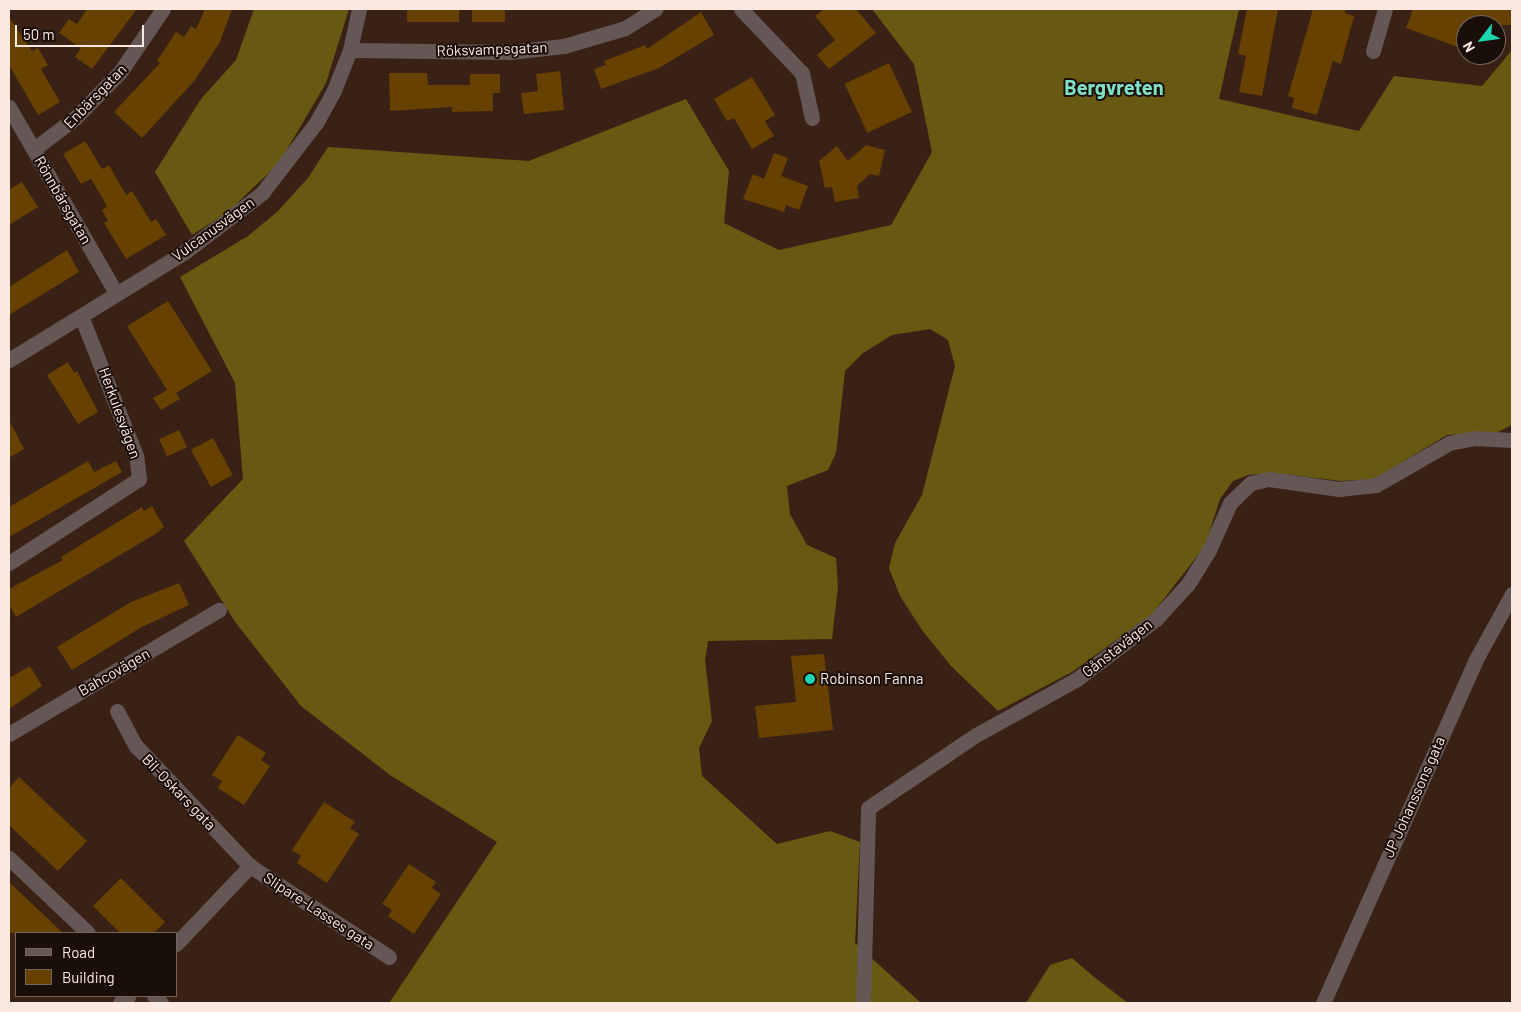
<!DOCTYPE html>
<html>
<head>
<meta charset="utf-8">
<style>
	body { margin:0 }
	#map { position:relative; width:1521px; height:1012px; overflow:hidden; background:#3a2115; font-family:Barlow,sans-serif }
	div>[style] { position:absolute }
	.forest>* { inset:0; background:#675911 }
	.building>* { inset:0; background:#674100; transform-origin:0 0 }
	.minor>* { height:15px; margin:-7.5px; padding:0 7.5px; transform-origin:7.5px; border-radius:7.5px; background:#665757 }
	.tertiary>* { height:15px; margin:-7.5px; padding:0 7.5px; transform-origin:7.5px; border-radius:7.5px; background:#665757 }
	.dots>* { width:14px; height:14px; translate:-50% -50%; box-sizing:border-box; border:2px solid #190e09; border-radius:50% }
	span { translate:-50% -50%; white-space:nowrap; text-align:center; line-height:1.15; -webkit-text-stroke:4px #190e09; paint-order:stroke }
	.street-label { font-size:15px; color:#fae9e1 }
	.poi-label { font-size:15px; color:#fae9e1 }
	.left { translate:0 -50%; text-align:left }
	.district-label { font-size:20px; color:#80e0c6; font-weight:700 }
	.frame { position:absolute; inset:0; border:10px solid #fae9e1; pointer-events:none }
	.legend { position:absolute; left:15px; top:932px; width:162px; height:65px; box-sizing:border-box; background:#190e09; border:1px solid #73665f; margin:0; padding:6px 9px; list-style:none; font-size:15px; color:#fae9e1 }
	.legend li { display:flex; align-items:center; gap:10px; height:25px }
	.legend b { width:25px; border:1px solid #73665f }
	.north { position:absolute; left:1456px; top:15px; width:50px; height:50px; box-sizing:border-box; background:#190e09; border:1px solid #73665f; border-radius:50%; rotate:240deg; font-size:14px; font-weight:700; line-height:20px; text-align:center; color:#fae9e1 }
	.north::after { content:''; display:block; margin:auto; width:18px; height:22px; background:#1ed5b1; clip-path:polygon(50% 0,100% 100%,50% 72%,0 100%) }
	.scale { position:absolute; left:15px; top:25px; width:129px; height:22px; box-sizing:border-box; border:2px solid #fae9e1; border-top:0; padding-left:6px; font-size:15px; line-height:18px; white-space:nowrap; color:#fae9e1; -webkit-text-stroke:4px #190e09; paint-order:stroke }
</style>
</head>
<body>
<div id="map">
	<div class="forest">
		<i style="clip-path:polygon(254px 9px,349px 9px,326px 83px,279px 163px,228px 212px,192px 235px,155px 172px,201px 99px,236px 60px)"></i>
		<i style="clip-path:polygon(872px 9px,1239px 9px,1219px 99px,1359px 131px,1394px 76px,1482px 86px,1512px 50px,1512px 425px,1496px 433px,1447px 435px,1374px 479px,1341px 481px,1274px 473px,1248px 475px,1233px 481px,1220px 499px,1205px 546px,1152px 614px,1072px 672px,998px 711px,951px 666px,922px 630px,900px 596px,889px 568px,895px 543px,922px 495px,955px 366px,948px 340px,930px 329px,892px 335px,863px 353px,845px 371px,836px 453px,828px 470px,787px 486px,790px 514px,807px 545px,836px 558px,838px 587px,832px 639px,708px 641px,705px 660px,712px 721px,699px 748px,702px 776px,777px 844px,830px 831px,860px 842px,855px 943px,921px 1003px,389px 1003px,497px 842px,390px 775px,301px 706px,236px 623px,184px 541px,243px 479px,235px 383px,180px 277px,248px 236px,277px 212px,308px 178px,328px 147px,529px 161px,686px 99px,729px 171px,724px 223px,779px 250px,891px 225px,932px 152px,914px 64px)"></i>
		<i style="clip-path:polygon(1072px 958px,1094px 977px,1128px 1003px,1026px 1003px,1050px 965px)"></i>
	</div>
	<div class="building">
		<i style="clip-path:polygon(87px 9px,137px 9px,92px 69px,75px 57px,81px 48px,59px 33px,69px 19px,77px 24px)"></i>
		<i style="clip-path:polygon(205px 9px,232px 9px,219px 44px,195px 80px,142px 138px,114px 112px,160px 63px,157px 61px,176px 32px,184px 37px,191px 26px,196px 29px)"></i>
		<i style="left:407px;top:9px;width:52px;height:13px"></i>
		<i style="left:472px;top:9px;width:33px;height:13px"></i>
		<i style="clip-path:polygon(824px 9px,856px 9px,876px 33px,829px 69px,817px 55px,835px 40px,815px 16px)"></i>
		<i style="clip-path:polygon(1247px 9px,1278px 9px,1262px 96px,1239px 92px,1246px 56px,1238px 54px)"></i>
		<i style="clip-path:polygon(1313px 9px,1346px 9px,1345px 13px,1354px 16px,1341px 64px,1333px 61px,1317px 115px,1292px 108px,1294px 98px,1288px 96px)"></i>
		<i style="clip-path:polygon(1413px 9px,1512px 9px,1512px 25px,1466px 25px,1466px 50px,1406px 28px)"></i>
		<i style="clip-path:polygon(701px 12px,714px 35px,659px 68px,601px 89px,594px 69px,606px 65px,604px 61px,645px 45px,647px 49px)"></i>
		<i style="clip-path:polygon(9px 17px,32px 51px,38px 48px,48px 65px,41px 69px,60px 102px,38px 115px,9px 65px)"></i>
		<i style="left:889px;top:63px;width:54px;height:49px;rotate:65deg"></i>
		<i style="clip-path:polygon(560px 71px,564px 110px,524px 114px,521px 93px,538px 91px,536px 74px)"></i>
		<i style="clip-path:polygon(389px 73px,427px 73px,428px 85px,470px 85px,470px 74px,500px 74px,500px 93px,493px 93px,493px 111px,452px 112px,452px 107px,390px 111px)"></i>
		<i style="clip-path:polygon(752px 77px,775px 115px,765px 121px,774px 136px,752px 149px,734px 118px,727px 121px,714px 99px)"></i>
		<i style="clip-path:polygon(85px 141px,102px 169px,109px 165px,126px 195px,132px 191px,151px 222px,156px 219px,166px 235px,126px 259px,104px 223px,108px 221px,102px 210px,107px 206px,91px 179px,81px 184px,63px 154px)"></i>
		<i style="clip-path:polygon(866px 145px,885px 150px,879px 176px,870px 174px,857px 186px,859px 198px,835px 202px,832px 187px,825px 188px,819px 161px,837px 146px,848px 161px)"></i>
		<i style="clip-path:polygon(774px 153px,788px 158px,781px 176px,808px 186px,799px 210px,786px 205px,784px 212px,743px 199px,753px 174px,764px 179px)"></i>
		<i style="clip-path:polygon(22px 182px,38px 207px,9px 225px,9px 190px)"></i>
		<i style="clip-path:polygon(67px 250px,79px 272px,9px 315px,9px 287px)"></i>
		<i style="clip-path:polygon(168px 301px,212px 371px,176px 393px,180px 399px,161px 410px,153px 398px,167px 390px,127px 326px)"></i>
		<i style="clip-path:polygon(68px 362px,74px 373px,77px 371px,98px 412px,78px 424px,47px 375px)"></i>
		<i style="clip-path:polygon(9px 420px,24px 449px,9px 458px)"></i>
		<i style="left:179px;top:430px;width:19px;height:22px;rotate:65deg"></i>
		<i style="left:213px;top:438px;width:42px;height:25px;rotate:62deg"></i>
		<i style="clip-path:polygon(88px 461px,94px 472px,116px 461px,122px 472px,9px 537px,9px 507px)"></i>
		<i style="clip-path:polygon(152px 506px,164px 527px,157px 533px,16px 617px,9px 604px,9px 589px,63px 560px,61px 557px,142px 507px,144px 511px)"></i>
		<i style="clip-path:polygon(179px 583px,189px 605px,140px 628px,72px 670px,57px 647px,131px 602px)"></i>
		<i style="clip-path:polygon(824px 654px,833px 730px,759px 738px,755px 706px,796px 702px,791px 656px)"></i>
		<i style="clip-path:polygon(30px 666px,42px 686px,9px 709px,9px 678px)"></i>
		<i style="clip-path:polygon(238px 735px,266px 753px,261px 760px,270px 766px,244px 805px,218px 788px,222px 781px,212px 775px)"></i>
		<i style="clip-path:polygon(19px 777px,87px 841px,58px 871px,9px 825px,9px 788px)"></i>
		<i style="clip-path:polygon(324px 802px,355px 822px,350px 828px,359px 834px,327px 883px,297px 863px,301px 856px,292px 850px)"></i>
		<i style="clip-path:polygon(409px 864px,436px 882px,432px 888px,441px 894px,414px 934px,388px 916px,392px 910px,382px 904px)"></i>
		<i style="clip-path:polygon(121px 878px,165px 922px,154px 933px,120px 933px,93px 906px)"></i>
		<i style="clip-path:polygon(9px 882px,63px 933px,9px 933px)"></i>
	</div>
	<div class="minor">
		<i style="left:741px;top:9px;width:88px;rotate:46.4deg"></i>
		<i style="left:802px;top:73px;width:46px;rotate:77.5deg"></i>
		<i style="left:350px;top:50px;width:160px;rotate:0.7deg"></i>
		<i style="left:510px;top:52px;width:54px;rotate:-6.3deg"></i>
		<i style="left:564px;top:46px;width:64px;rotate:-16.4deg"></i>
		<i style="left:625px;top:28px;width:36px;rotate:-32deg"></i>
		<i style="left:1373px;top:51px;width:44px;rotate:-74.1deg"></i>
		<i style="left:9px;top:107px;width:215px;rotate:60.1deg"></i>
		<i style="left:34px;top:149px;width:51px;rotate:-37.1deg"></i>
		<i style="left:75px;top:118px;width:64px;rotate:-45.6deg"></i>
		<i style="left:120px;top:72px;width:76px;rotate:-55.7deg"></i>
		<i style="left:9px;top:360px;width:208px;rotate:-31.6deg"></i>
		<i style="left:186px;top:251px;width:96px;rotate:-37.3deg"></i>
		<i style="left:262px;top:193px;width:88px;rotate:-52.4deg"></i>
		<i style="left:316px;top:123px;width:38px;rotate:-61deg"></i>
		<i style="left:334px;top:90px;width:43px;rotate:-68.2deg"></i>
		<i style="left:350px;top:50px;width:42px;rotate:-77.6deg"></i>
		<i style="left:9px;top:563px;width:155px;rotate:-32.9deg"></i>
		<i style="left:139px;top:479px;width:23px;rotate:-97deg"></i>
		<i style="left:136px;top:456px;width:150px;rotate:-111.4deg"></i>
		<i style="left:117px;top:711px;width:40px;rotate:62deg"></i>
		<i style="left:136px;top:746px;width:166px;rotate:46.5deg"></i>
		<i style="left:250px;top:866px;width:166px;rotate:33.2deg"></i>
		<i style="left:9px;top:734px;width:244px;rotate:-30.6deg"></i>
		<i style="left:9px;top:858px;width:109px;rotate:43.5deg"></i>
		<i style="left:176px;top:944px;width:108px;rotate:-46.5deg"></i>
		<i style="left:154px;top:996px;width:10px;rotate:45deg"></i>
		<i style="left:120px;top:1003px;width:11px;rotate:-41deg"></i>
		<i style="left:863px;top:1003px;width:195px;rotate:-88.5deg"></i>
		<i style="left:868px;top:808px;width:130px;rotate:-34.1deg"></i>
		<i style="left:976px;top:735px;width:115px;rotate:-29deg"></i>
		<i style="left:1077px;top:679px;width:99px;rotate:-37.2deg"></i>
		<i style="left:1156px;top:619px;width:47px;rotate:-47.6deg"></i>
		<i style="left:1188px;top:584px;width:40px;rotate:-58deg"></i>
		<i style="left:1209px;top:550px;width:51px;rotate:-65.9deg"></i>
		<i style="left:1230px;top:503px;width:29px;rotate:-44deg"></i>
		<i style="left:1251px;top:483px;width:18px;rotate:-13deg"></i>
		<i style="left:1269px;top:479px;width:71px;rotate:8.1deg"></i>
		<i style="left:1339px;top:489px;width:37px;rotate:-6deg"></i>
		<i style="left:1376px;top:485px;width:84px;rotate:-29.9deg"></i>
		<i style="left:1449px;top:443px;width:25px;rotate:-11deg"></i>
		<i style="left:1474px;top:438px;width:38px;rotate:3deg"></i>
	</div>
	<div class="tertiary">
		<i style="left:1323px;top:1003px;width:374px;rotate:-66deg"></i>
		<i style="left:1475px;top:661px;width:77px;rotate:-61.1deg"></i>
	</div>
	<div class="dots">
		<i style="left:810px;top:679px;background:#1ed5b1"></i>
	</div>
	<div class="street-label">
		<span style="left:492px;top:49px;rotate:-2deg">Röksvampsgatan</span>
		<span style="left:95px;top:96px;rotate:-46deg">Enbärsgatan</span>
		<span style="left:63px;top:200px;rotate:60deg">Rönnbärsgatan</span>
		<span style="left:213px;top:229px;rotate:-36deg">Vulcanusvägen</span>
		<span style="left:120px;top:413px;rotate:70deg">Herkulesvägen</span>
		<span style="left:1117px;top:648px;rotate:-38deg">Gånstavägen</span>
		<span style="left:114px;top:672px;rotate:-30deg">Bahcovägen</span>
		<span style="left:179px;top:792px;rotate:46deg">Bil-Oskars gata</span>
		<span style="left:1414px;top:797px;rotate:-66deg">JP Johanssons gata</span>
		<span style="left:319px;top:911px;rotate:33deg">Slipare-Lasses gata</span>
	</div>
	<div class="poi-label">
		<span class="left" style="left:820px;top:679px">Robinson Fanna</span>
	</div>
	<div class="district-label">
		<span style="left:1114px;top:87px">Bergvreten</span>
	</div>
	<div class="frame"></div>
	<ul class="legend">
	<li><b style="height:6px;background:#665757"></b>Road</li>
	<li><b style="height:14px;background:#674100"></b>Building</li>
	</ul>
	<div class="north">N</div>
	<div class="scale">50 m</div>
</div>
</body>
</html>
